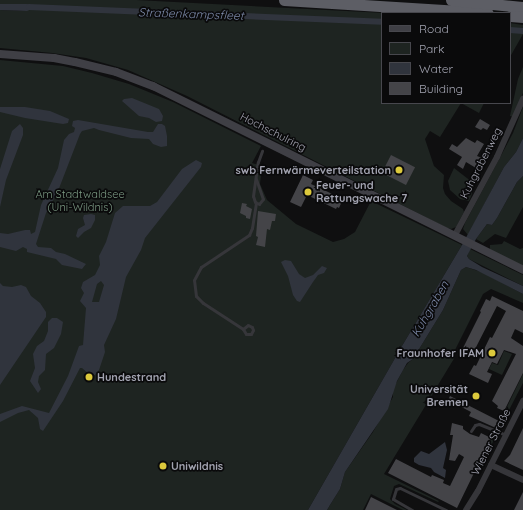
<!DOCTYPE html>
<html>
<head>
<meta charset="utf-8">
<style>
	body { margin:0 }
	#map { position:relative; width:523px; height:510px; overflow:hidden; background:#0f0f10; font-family:Quicksand,sans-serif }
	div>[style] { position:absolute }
	.green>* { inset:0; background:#1e2421; transform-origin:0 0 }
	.water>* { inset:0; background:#30343d }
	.canal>* { height:5.5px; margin:-2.75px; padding:0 2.75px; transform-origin:2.75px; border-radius:2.75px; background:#30343d }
	.building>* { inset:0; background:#444448; transform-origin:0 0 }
	.lane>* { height:3px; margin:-1.5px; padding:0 1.5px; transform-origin:1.5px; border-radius:1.5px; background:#36363a }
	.street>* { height:6px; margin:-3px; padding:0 3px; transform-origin:3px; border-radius:3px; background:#36363a }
	.secondary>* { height:8px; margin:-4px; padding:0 4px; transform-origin:4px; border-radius:4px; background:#3f3f45 }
	.highway>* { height:11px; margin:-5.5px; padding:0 5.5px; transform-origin:5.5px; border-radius:5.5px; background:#5d5e65 }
	.dots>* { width:11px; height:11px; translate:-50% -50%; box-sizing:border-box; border:2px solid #0a0a0b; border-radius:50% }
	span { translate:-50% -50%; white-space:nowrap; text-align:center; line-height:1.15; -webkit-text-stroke:3.5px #0a0a0b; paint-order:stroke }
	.street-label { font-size:11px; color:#a2a3b0 }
	.poi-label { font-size:11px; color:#a2a3b0; font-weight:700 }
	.right { translate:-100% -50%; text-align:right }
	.left { translate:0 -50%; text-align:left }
	.park-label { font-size:11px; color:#7b9983 }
	.water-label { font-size:12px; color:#7c89a8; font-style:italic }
	.legend { position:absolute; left:381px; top:12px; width:130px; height:92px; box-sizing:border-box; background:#0a0a0b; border:1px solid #47474d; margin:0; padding:5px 7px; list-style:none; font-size:12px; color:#a2a3b0 }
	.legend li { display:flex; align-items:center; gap:8px; height:20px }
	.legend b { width:20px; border:1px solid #47474d }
</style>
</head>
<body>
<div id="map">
	<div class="green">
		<i style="clip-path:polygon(0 0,136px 0,385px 13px,382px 13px,382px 103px,461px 103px,440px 137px,430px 131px,425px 139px,434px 166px,444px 175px,443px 188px,445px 194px,451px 201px,463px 209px,464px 212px,456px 227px,451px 229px,447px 228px,187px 96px,128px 70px,86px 58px,52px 53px,0 48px,0 10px,27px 11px,9px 5px,0 4px)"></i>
		<i style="clip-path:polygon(510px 23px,523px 25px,523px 34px,510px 57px)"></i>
		<i style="clip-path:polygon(0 60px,63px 66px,92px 73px,129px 84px,173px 102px,261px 146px,252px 163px,262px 166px,260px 184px,267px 200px,296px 224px,333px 242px,344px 239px,355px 232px,371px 201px,462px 245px,402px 346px,308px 510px,0 510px)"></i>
		<i style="clip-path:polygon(523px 67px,523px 93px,513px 117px,510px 116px,518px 79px)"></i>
		<i style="clip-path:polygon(461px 103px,484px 103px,479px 113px)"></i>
		<i style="clip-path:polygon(523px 107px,523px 138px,516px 152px,504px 167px,468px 235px,463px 229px,465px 223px,513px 133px)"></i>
		<i style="clip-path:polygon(454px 168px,472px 182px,472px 194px,469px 201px,460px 199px,450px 190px,448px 181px)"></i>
		<i style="clip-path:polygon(523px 168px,523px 207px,506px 238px,495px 234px,483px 243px,476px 239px,487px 224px,492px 225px,497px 218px,517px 182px,523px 176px)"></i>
		<i style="clip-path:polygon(504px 241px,520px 249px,523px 248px,523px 266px,490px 250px,490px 245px,502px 244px)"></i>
		<i style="clip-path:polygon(470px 249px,523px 275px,523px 286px,469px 259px,467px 256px)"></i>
		<i style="clip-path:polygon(466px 267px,484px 273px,523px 294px,523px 303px,491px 289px,483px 294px,453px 354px,455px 357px,384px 474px,439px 501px,438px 502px,399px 484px,394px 486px,390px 499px,395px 504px,407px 510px,403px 510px,371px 494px,363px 510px,327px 510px,340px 489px,345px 472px,373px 432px,393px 397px,393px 389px,403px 370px,408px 363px,413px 359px,443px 310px,461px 270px)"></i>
		<i style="clip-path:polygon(504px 351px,512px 354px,502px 375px,489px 369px,492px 363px,498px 365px)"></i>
		<i style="clip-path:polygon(523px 374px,523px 383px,506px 416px,502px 414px,505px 411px)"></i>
		<i style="left:493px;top:433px;width:4px;height:29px;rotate:27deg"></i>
	</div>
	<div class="water">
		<i style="clip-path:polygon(0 4px,27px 4px,36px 7px,27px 11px,0 10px)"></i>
		<i style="clip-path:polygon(132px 98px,159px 109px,163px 116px,162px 121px,156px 122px,149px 118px,139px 116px,122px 101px,124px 99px)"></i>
		<i style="clip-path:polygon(0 107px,25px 107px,50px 111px,69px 119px,68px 123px,63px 124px,25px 118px,0 112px)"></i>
		<i style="clip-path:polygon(78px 120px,148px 132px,153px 132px,158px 124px,162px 124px,165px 126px,167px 136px,167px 146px,161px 147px,153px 144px,149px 139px,131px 138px,99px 130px,94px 128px,82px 131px,80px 134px,58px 191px,46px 213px,36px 244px,38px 247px,51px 248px,56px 252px,65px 254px,86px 264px,82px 269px,62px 265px,56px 259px,27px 252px,27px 249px,23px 247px,16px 251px,0 247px,0 233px,8px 234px,25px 230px,30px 230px,31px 234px,35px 232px,41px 205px,58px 168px,64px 140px,69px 134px,74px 132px,75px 128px,72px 126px,73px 121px)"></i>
		<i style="clip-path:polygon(20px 124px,23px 128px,23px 135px,6px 180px,0 207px,0 169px,12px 131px)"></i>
		<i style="clip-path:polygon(523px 138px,523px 176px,517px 182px,497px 218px,492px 225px,487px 224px,476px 239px,467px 256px,469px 259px,482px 267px,523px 286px,523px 294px,476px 270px,466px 267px,461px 270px,443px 310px,413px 359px,407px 363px,397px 381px,388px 409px,345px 472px,340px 489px,330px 505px,327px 510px,308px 510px,402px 346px,462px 245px,504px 167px,516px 152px)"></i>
		<i style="clip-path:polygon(evenodd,196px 160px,202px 163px,201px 167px,145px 238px,141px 250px,126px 277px,116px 319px,104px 345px,105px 352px,99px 370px,95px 375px,90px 375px,82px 368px,80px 368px,63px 401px,43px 431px,40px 429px,38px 418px,29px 410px,18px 413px,0 422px,0 414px,22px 406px,49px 413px,68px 376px,79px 346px,83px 345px,86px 308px,80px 301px,84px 293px,81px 288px,83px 282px,95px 275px,100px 265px,99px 256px,106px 242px,115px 213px,123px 206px,150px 206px,157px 202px,182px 169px,196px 160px,101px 281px,104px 285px,99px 302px,92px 302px,97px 284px,101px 281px)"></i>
		<i style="clip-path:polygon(91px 214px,95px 215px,95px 220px,91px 228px,84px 232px,78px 238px,76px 236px,78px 229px,85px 225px,83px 218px,84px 215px)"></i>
		<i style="clip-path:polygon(285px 260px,291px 261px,299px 274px,305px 278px,313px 275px,322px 266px,327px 268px,324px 273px,318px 275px,313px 282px,300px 302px,297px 301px,293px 295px,288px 276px,281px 262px)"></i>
		<i style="clip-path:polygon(0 283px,3px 286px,12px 287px,21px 285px,26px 287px,31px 296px,40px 303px,46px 312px,46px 317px,0 385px)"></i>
		<i style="clip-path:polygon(52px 318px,57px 318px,63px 322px,61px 334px,54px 348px,46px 354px,45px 370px,39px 376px,38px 382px,41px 389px,38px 393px,30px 381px,35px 368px,33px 354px,37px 346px,44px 341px,48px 331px,48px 322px)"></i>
		<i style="clip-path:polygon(445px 442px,447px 450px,443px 468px,446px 470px,445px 478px,434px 472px,431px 468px,419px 465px,414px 462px,414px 458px,421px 451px,429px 454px)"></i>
	</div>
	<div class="canal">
		<i style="left:29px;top:7px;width:353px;rotate:2.4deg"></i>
		<i style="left:510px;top:30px;width:13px;rotate:4deg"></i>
	</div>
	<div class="building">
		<i style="clip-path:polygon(480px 119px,490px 125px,487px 130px,483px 128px,481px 130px,475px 127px)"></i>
		<i style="clip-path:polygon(466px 138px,475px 143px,477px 140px,484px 144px,477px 156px,482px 158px,476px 168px,466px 162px,463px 169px,457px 165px,462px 157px,449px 149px,452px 144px,457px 147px)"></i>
		<i style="left:391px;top:155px;width:27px;height:20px;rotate:27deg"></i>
		<i style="clip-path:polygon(303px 175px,313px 180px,311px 184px,343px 199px,339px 208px,337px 207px,336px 209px,307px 195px,301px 207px,290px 202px)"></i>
		<i style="clip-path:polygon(242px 203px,247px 204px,246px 206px,252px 209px,250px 219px,246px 218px,246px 216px,240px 213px)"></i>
		<i style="clip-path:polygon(258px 211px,276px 214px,275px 221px,272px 221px,270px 230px,267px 229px,265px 247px,256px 245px,258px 237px,256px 236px)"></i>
		<i style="clip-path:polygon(492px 296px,523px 311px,523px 333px,515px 329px,511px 338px,523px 346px,523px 373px,504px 411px,497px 408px,498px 406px,492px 401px,516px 354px,504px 350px,497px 364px,492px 362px,487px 372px,492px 374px,488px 383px,469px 374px,474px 365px,476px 366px,490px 337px,492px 338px,506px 311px,497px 306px,472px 355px,462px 350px,481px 312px,480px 311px,486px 299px,490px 301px)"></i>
		<i style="clip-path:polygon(450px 396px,499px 421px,496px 428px,469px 416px,471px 412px,448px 400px)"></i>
		<i style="clip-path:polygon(452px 423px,463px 426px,463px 429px,470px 434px,479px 437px,481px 433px,491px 438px,457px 508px,388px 473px,396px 459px,431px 477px,432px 475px,444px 480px,443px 483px,450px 486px,464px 457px,459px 454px,455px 461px,449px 460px,453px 435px,450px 435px)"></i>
		<i style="clip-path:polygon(523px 428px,523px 470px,504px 461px,510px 455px)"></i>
		<i style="clip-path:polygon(523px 492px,523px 510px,514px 510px)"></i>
		<i style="clip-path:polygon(371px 497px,397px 510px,365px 510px)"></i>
	</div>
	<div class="lane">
		<i style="left:256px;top:179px;width:21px;rotate:71deg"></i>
		<i style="left:263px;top:199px;width:6px;rotate:129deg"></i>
		<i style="left:259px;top:204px;width:4px;rotate:-153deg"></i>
		<i style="left:255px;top:202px;width:6px;rotate:-108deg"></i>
		<i style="left:253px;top:196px;width:34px;rotate:-82deg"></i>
		<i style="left:258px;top:162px;width:12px;rotate:-70deg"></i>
		<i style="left:243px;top:329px;width:6px;rotate:-39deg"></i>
		<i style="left:248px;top:325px;width:4px;rotate:27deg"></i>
		<i style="left:252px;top:327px;width:3px;rotate:72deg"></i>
		<i style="left:253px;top:330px;width:4px;rotate:117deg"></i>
		<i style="left:251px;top:334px;width:5px;rotate:180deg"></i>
		<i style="left:246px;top:334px;width:6px;rotate:-121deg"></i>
		<i style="left:243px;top:329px;width:48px;rotate:-147deg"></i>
		<i style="left:203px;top:303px;width:10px;rotate:-135deg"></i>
		<i style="left:196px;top:296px;width:16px;rotate:-97deg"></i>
		<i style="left:194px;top:280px;width:15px;rotate:-62deg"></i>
		<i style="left:201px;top:267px;width:58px;rotate:-33.7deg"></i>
		<i style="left:249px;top:235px;width:8px;rotate:-67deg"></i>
		<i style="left:252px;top:228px;width:25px;rotate:-81deg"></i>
		<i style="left:471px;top:431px;width:7px;rotate:-56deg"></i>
		<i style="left:475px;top:425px;width:4px;rotate:-14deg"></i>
		<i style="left:479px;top:424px;width:29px;rotate:22deg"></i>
		<i style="left:412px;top:510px;width:22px;rotate:-150deg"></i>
		<i style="left:393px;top:499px;width:10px;rotate:-73deg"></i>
		<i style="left:396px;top:489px;width:4px;rotate:-14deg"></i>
		<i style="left:400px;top:488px;width:51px;rotate:25.6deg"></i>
	</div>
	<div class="street">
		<i style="left:455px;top:235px;width:89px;rotate:-61.7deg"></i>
		<i style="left:497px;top:157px;width:64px;rotate:-65.9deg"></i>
		<i style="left:491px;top:465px;width:35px;rotate:25deg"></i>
		<i style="left:466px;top:510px;width:22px;rotate:-58deg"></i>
		<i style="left:478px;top:491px;width:101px;rotate:-63.4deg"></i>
	</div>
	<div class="secondary">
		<i style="left:0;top:54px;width:54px;rotate:4.2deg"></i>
		<i style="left:54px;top:58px;width:21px;rotate:11deg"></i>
		<i style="left:75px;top:62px;width:42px;rotate:13.7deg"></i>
		<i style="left:116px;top:72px;width:40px;rotate:21deg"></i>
		<i style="left:153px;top:86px;width:413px;rotate:26.4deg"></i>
	</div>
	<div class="highway">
		<i style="left:284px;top:0;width:204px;rotate:3.6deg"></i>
		<i style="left:451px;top:0;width:72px;rotate:5.6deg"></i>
		<i style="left:510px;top:16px;width:13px;rotate:4deg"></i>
	</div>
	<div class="dots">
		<i style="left:399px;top:170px;background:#dcc93c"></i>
		<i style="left:308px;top:192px;background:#dcc93c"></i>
		<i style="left:492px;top:353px;background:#dcc93c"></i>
		<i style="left:89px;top:377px;background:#dcc93c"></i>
		<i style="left:476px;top:396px;background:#dcc93c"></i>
		<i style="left:163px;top:466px;background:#dcc93c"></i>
	</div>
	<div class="street-label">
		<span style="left:273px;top:132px;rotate:27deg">Hochschulring</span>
		<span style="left:481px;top:163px;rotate:-63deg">Kuhgrabenweg</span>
		<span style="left:491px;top:442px;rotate:-63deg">Wiener Straße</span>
	</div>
	<div class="poi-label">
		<span class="right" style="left:391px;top:170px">swb Fernwärmeverteilstation</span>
		<span class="left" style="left:316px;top:192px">Feuer- und<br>Rettungswache 7</span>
		<span class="right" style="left:484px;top:353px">Fraunhofer IFAM</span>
		<span class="left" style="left:97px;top:377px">Hundestrand</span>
		<span class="right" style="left:468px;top:396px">Universität<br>Bremen</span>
		<span class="left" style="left:171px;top:466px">Uniwildnis</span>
	</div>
	<div class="park-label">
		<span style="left:80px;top:201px">Am Stadtwaldsee<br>(Uni-Wildnis)</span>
	</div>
	<div class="water-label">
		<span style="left:191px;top:14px;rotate:2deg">Straßenkampsfleet</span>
		<span style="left:430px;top:309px;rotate:-60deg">Kuhgraben</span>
	</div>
	<ul class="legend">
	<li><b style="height:5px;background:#3f3f45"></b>Road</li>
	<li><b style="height:11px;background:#1e2421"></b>Park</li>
	<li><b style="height:11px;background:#30343d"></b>Water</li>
	<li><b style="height:11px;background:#444448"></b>Building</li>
	</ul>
</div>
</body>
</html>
